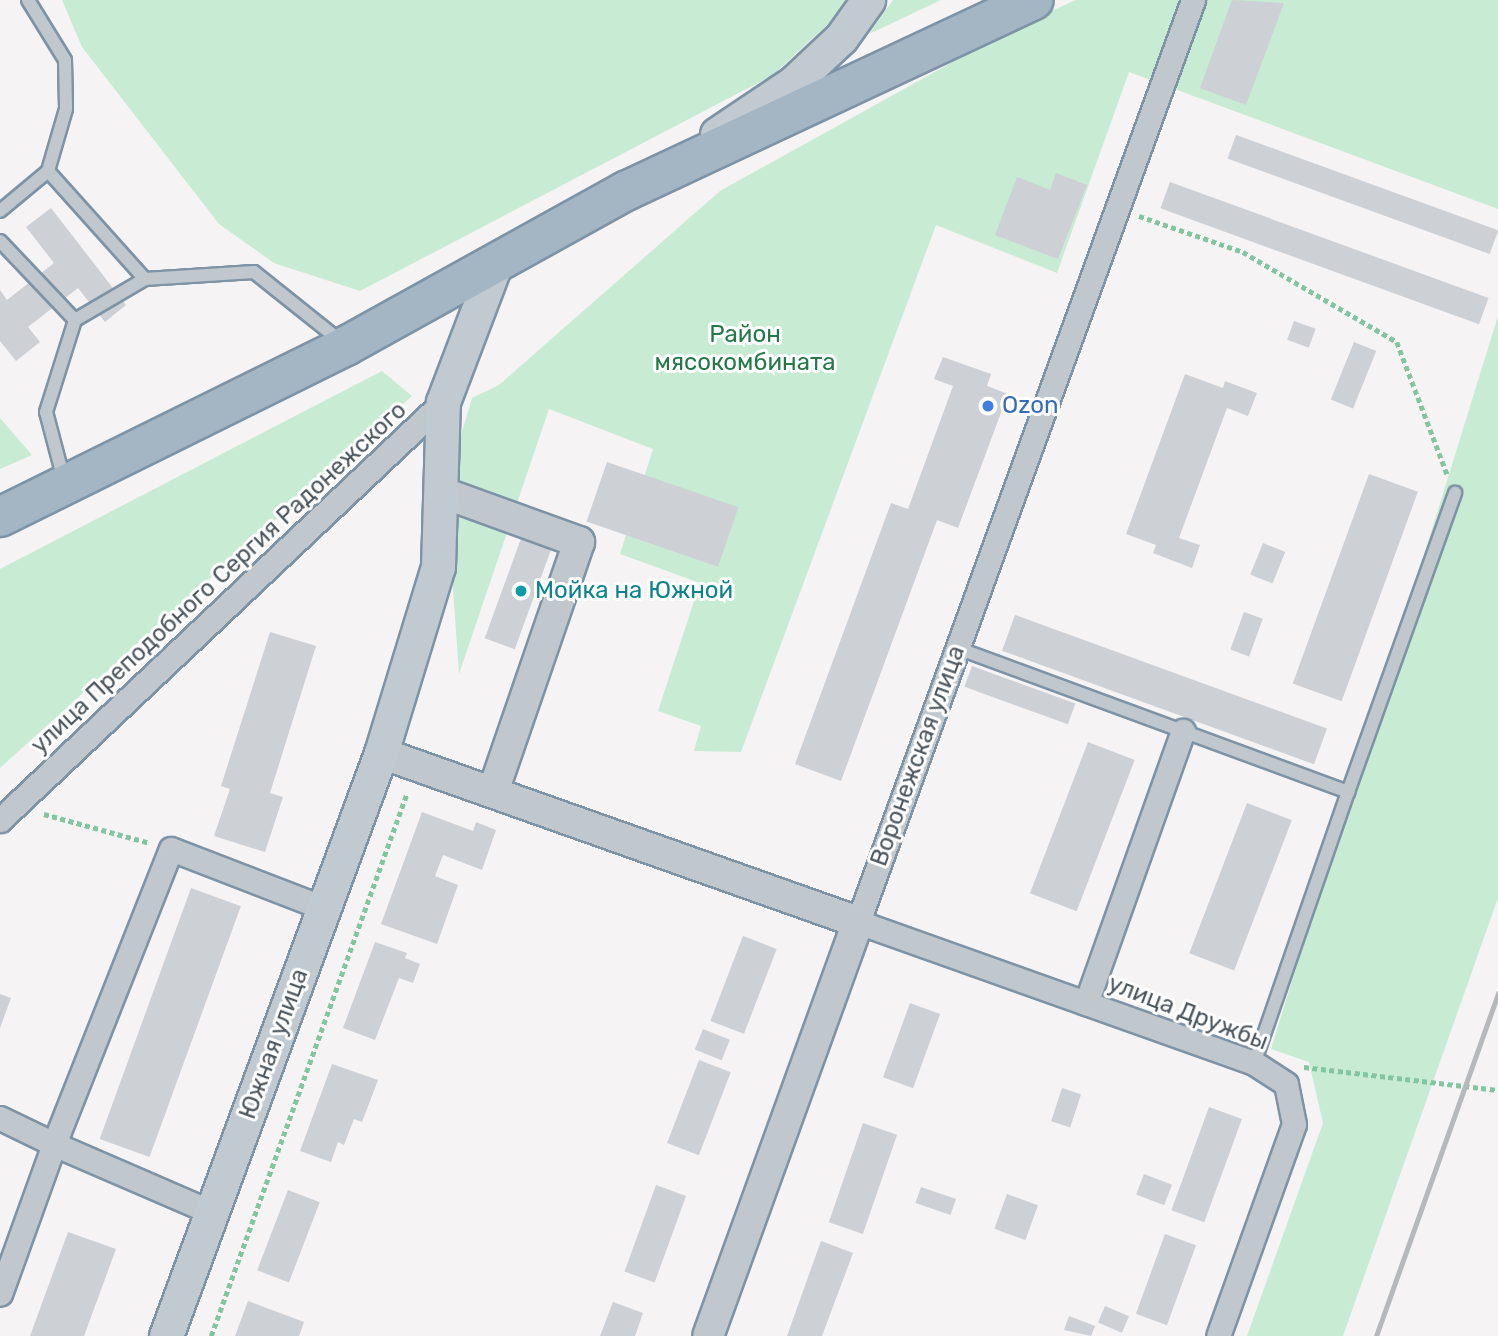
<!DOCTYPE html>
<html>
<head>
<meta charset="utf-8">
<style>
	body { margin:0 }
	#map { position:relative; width:1498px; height:1336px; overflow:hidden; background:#f5f3f3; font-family:Rubik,sans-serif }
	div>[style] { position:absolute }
	.green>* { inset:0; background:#c8ebd3 }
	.building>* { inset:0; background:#cdd0d4; transform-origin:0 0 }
	.path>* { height:4.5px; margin-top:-2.25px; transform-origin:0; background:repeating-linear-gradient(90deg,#84c5a1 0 5px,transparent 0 8.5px) }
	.roads { filter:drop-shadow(2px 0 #7d93a6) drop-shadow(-2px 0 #7d93a6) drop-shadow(0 2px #7d93a6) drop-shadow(0 -2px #7d93a6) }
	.service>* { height:12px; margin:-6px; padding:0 6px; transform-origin:6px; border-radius:6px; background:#c1c8cd }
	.minor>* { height:23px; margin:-11.5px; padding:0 11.5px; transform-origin:11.5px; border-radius:11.5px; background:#c1c8cd }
	.tertiary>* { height:30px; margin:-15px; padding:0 15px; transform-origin:15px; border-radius:15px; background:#c1c8cd }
	.secondary>* { height:33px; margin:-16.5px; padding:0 16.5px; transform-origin:16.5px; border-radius:16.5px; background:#c1cad1 }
	.trunk>* { height:38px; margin:-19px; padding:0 19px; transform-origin:19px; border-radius:19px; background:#a4b6c4 }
	.rail>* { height:5px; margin:-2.5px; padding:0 2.5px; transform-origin:2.5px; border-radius:2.5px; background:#b6b9bc }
	.dots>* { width:19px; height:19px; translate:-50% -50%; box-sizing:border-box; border:4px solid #fff; border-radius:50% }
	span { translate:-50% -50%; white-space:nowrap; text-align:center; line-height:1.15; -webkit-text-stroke:6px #fff; paint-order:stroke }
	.park-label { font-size:24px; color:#257848 }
	.shop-label { font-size:24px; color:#366cbe }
	.left { translate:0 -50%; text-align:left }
	.street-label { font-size:24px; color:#4d575e }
	.culture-label { font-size:24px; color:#0d838f }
</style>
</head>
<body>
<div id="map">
	<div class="green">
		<i style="clip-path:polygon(62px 0,845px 0,830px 22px,773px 75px,360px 291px,274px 263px,219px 224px,82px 47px)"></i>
		<i style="clip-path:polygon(893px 0,941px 0,869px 34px)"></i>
		<i style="clip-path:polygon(1076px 0,1498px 0,1498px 209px,1129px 72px,1057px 273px,936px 225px,741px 752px,694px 751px,701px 726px,658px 711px,700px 583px,620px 554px,653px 449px,549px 409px,459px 674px,451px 560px,455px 455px,472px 398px,499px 385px,720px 191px,1014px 28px)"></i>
		<i style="clip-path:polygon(1498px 316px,1498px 898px,1343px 1336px,1247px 1336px,1323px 1123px,1309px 1062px,1271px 1049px)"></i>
		<i style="clip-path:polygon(382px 371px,412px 396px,0 768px,0 569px)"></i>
		<i style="clip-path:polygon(0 418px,32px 455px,0 469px)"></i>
	</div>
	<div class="building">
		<i style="clip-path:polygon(1232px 0,1284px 3px,1246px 105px,1200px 88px)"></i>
		<i style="left:1236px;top:135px;width:279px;height:25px;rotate:20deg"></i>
		<i style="clip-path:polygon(1056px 173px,1087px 185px,1058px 259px,995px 235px,1017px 177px,1050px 190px)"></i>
		<i style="left:1170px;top:182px;width:339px;height:28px;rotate:20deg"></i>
		<i style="clip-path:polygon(51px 208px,126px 305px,105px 322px,78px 288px,28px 327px,40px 342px,16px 361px,0 341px,0 290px,7px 300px,54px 263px,26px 227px)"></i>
		<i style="left:1294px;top:321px;width:23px;height:20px;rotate:20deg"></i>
		<i style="left:1354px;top:342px;width:24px;height:62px;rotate:22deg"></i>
		<i style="clip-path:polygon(943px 357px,991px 374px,987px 386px,1008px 394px,958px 528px,937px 520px,841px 781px,795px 764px,891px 503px,908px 509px,953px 386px,934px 379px)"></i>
		<i style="clip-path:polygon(1185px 374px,1223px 388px,1225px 381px,1257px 393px,1248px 416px,1227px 408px,1179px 538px,1200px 545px,1192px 568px,1153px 553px,1156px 545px,1126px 534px)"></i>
		<i style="left:607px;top:462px;width:139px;height:63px;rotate:19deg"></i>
		<i style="left:1369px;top:474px;width:52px;height:223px;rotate:20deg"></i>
		<i style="left:523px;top:533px;width:32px;height:112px;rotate:20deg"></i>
		<i style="left:1263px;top:543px;width:24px;height:34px;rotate:22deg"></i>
		<i style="left:1244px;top:612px;width:20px;height:40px;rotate:20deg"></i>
		<i style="left:1015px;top:615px;width:332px;height:38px;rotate:20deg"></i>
		<i style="clip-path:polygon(270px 632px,316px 646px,270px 793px,283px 797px,265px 852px,214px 836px,230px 789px,221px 786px)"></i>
		<i style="left:972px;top:666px;width:110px;height:22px;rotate:20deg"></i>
		<i style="left:1088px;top:742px;width:50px;height:162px;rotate:21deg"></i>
		<i style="left:1247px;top:803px;width:48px;height:161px;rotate:21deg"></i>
		<i style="clip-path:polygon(422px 812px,473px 831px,476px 822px,496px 830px,482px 870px,443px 855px,435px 876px,458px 885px,437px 944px,381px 924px)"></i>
		<i style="left:191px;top:888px;width:53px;height:267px;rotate:20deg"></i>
		<i style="left:743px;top:936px;width:36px;height:91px;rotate:21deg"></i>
		<i style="clip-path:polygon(375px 942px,407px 953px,405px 958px,420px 964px,413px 983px,399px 978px,375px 1040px,343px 1028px)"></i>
		<i style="clip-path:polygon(0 994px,11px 998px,0 1028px)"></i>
		<i style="left:910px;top:1003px;width:32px;height:79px;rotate:20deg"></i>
		<i style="left:703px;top:1029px;width:29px;height:22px;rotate:22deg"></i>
		<i style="left:699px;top:1060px;width:34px;height:89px;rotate:21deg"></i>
		<i style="clip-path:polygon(332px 1064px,378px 1080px,362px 1122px,354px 1119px,344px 1145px,338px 1142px,331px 1162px,300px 1151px)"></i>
		<i style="left:1062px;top:1088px;width:20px;height:35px;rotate:18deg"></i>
		<i style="left:1209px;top:1107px;width:35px;height:110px;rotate:20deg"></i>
		<i style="left:863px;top:1123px;width:36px;height:105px;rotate:19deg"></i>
		<i style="left:1144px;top:1174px;width:30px;height:22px;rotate:21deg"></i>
		<i style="left:656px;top:1185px;width:32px;height:92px;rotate:20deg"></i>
		<i style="left:921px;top:1187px;width:37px;height:17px;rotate:19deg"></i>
		<i style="left:288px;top:1190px;width:34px;height:86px;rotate:21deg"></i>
		<i style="left:1007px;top:1194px;width:33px;height:37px;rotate:20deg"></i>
		<i style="clip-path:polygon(68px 1232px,116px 1249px,84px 1336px,30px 1336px)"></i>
		<i style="left:1165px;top:1234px;width:33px;height:85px;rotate:20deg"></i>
		<i style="clip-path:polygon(821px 1241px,853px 1253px,822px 1336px,787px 1336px)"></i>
		<i style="clip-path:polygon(248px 1301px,304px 1322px,299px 1336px,235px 1336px)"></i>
		<i style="clip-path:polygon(613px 1302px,643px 1313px,635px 1336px,600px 1336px)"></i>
		<i style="left:1105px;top:1306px;width:26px;height:18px;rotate:23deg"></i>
		<i style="clip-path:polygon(1069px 1316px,1095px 1326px,1091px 1336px,1064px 1330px)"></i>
	</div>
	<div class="path">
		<i style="left:1139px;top:216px;width:110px;rotate:19.1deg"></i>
		<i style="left:1243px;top:252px;width:178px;rotate:30.3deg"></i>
		<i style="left:1397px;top:342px;width:143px;rotate:69.2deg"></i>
		<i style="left:44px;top:814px;width:110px;rotate:15.3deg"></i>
		<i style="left:1304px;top:1067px;width:195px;rotate:6.8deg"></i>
		<i style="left:211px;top:1336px;width:577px;rotate:-70.15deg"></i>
	</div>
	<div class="roads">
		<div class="service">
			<i style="left:28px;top:0;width:70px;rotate:58.3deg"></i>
			<i style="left:65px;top:60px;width:49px;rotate:88.8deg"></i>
			<i style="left:66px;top:109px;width:65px;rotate:106.2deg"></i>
			<i style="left:48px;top:171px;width:145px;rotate:48.1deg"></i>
			<i style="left:0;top:211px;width:62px;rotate:-39.8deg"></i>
			<i style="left:0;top:241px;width:109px;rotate:46.5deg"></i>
			<i style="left:64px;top:480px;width:70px;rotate:-104.8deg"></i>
			<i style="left:46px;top:412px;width:96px;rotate:-72.5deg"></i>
			<i style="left:75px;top:320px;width:81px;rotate:-30.4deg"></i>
			<i style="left:145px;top:279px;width:109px;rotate:-3.7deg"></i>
			<i style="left:254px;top:272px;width:114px;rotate:38.6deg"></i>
			<i style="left:957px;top:648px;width:417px;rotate:20.2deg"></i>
			<i style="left:1348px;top:792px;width:287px;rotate:109.1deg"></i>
			<i style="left:1348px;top:792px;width:318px;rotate:-70.3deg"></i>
		</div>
		<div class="minor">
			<i style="left:1193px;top:0;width:981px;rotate:109.97deg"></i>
			<i style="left:858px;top:922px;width:420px;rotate:19.6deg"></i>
			<i style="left:1254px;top:1063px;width:38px;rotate:33deg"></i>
			<i style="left:1286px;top:1084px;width:41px;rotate:78.7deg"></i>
			<i style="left:1294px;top:1124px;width:225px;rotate:109.7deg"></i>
			<i style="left:0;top:820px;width:609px;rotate:-43.34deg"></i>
			<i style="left:1086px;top:1003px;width:289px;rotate:-70.4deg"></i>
			<i style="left:0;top:1118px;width:60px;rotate:25.7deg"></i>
			<i style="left:54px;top:1144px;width:159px;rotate:109.8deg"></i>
			<i style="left:211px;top:1212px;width:171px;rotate:-156.6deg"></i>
			<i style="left:54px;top:1144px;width:317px;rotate:-68.4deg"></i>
			<i style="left:171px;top:849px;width:164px;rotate:21.1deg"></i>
		</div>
		<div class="tertiary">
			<i style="left:441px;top:492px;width:147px;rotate:19.9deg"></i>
			<i style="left:579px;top:542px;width:264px;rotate:109deg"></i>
			<i style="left:381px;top:753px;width:506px;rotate:19.51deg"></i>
			<i style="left:858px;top:922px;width:440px;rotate:109.9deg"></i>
		</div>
		<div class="secondary">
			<i style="left:717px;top:134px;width:92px;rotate:-33.9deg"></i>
			<i style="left:793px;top:83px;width:66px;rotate:-43.2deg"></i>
			<i style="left:841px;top:38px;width:47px;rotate:-54.6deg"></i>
			<i style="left:166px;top:1336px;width:621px;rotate:-69.76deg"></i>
			<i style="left:381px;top:753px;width:195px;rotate:-73deg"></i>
			<i style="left:438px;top:567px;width:165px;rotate:-88.3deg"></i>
			<i style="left:443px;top:402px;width:152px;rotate:-69.2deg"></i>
		</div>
		<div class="trunk">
			<i style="left:0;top:517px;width:386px;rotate:-26.3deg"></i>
			<i style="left:346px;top:346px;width:320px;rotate:-29deg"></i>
			<i style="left:626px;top:191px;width:450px;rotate:-25.1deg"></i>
		</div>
	</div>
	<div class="rail">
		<i style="left:1376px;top:1336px;width:364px;rotate:-70.4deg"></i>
	</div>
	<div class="dots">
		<i style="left:988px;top:406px;background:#3f7fe0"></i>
		<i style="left:521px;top:591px;background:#0f9aa8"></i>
	</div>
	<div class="park-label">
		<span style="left:745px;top:349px">Район<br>мясокомбината</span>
	</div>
	<div class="shop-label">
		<span class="left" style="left:1002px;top:406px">Ozon</span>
	</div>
	<div class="street-label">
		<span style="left:219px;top:578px;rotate:-43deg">улица Преподобного Сергия Радонежского</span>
		<span style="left:918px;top:756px;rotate:-70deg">Воронежская улица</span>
		<span style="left:1188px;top:1013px;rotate:21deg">улица Дружбы</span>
		<span style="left:274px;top:1044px;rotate:-70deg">Южная улица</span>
	</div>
	<div class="culture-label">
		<span class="left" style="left:535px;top:591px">Мойка на Южной</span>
	</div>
</div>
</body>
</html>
